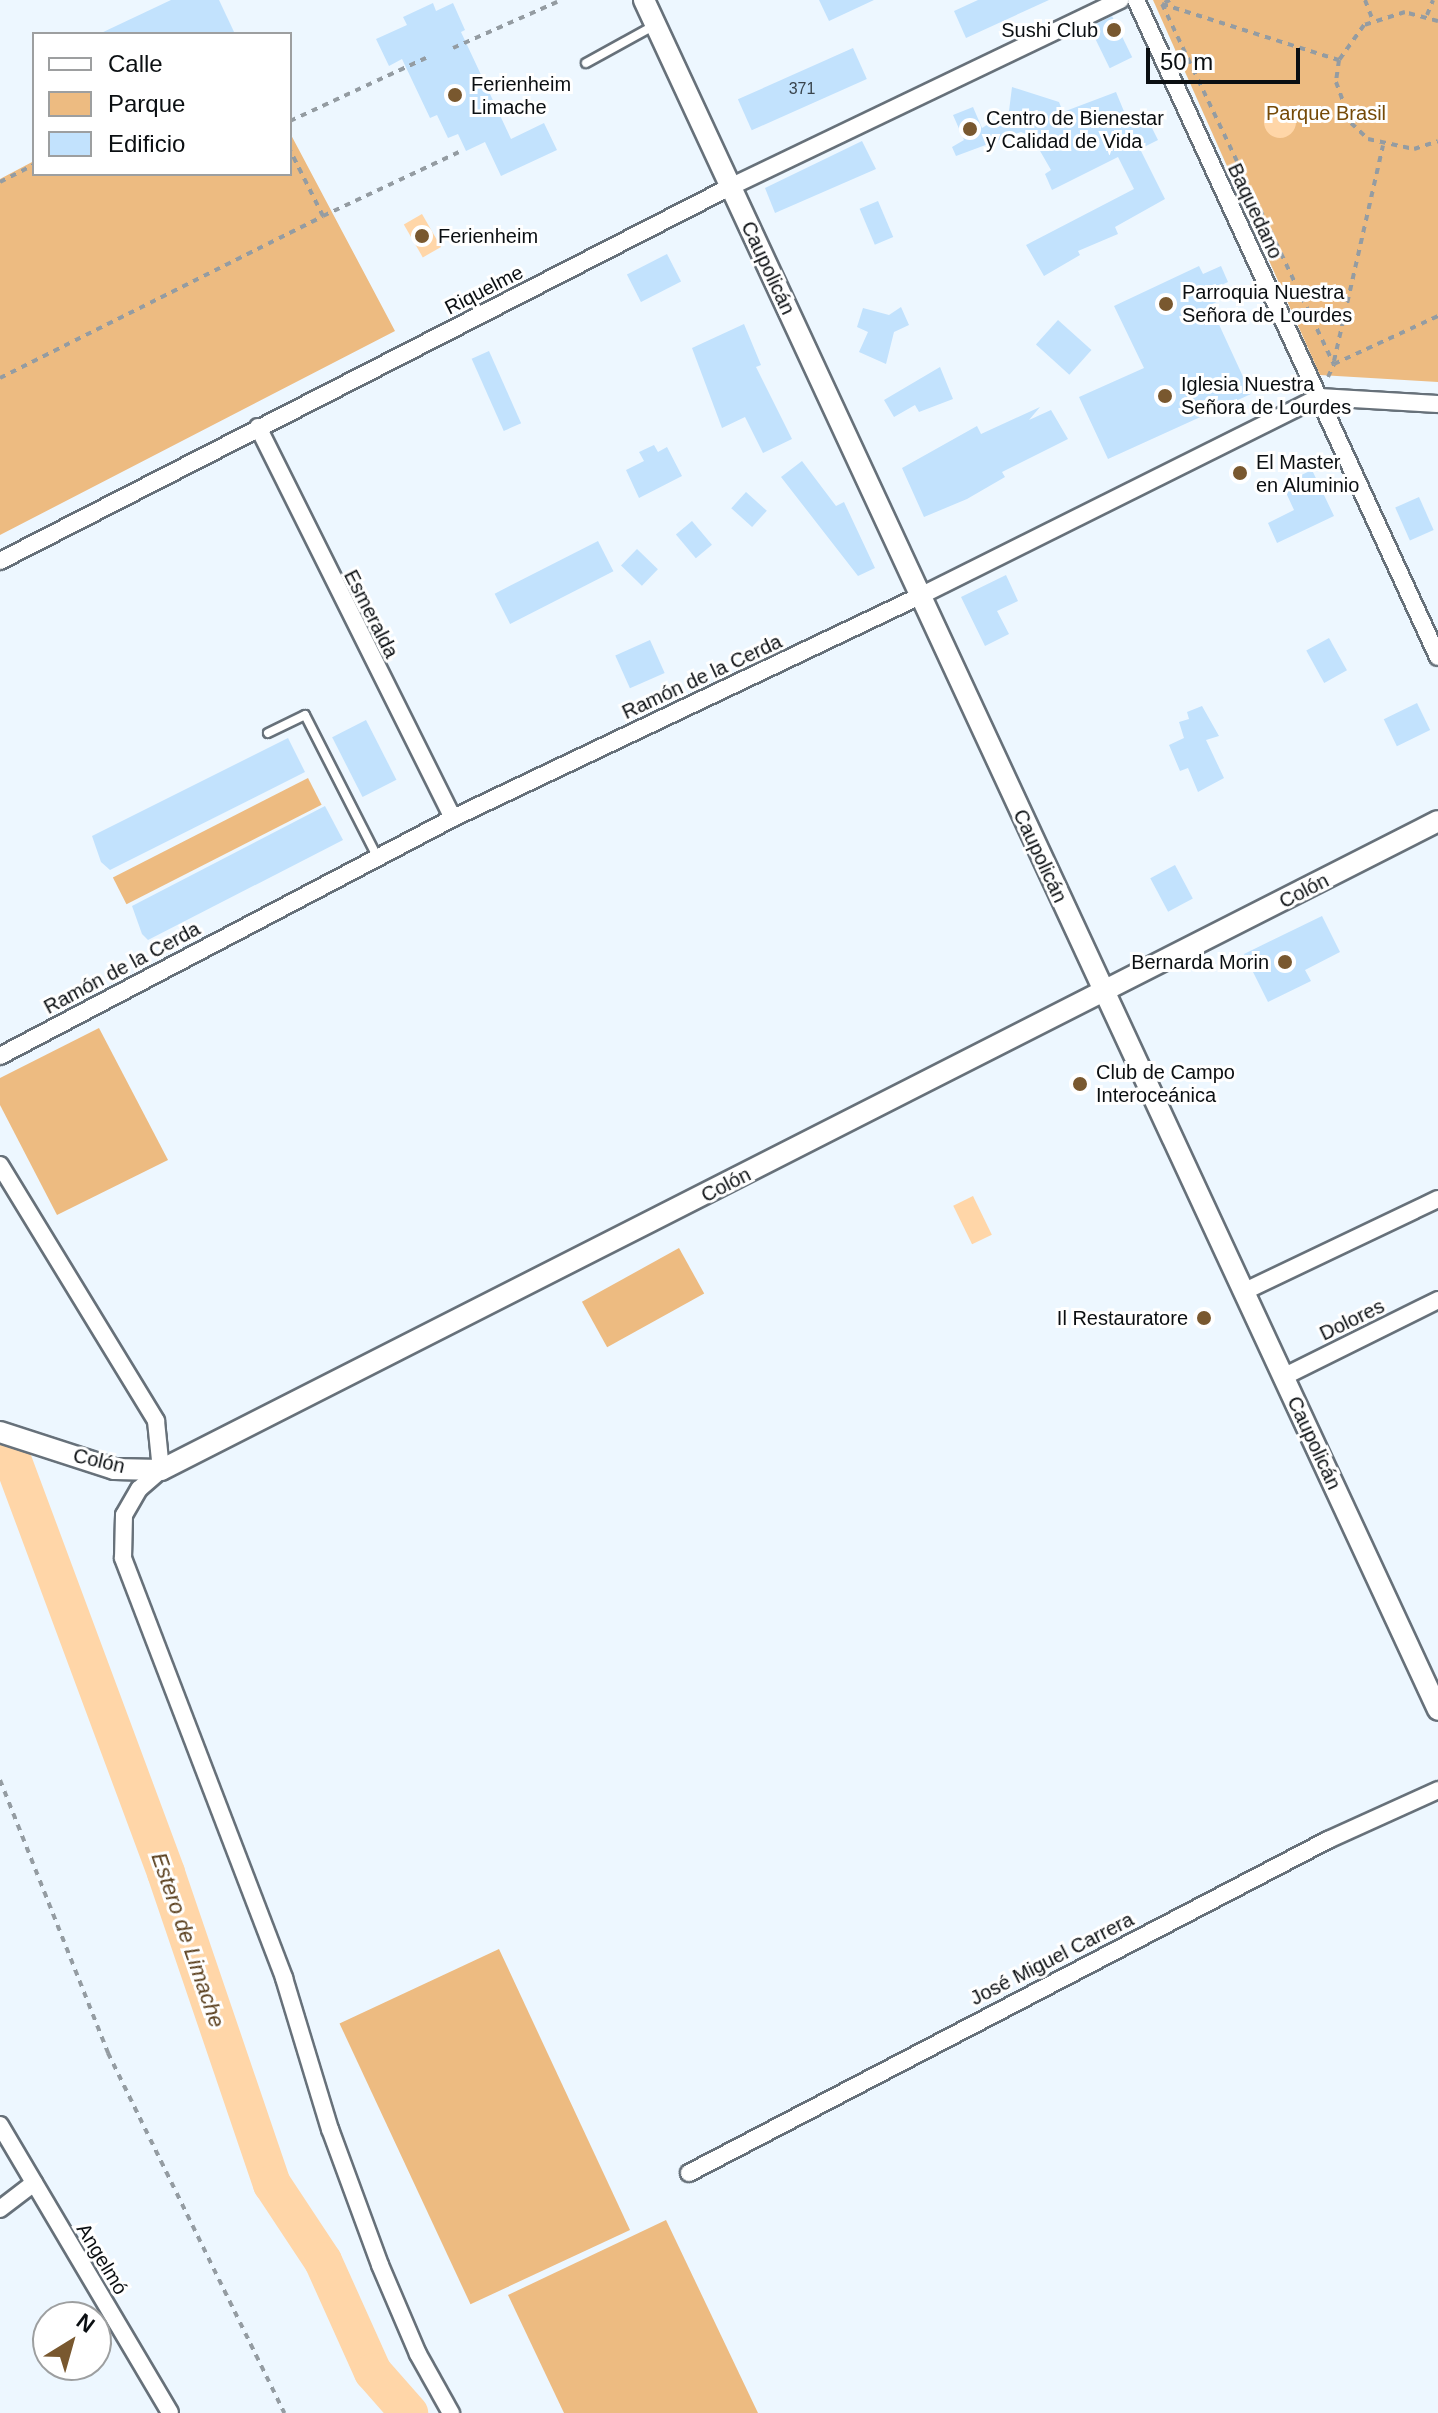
<!DOCTYPE html>
<html>
<head>
<meta charset="utf-8">
<style>
	body { margin:0 }
	#map { position:relative; width:1438px; height:2413px; overflow:hidden; background:#edf7ff; font-family:Helvetica,sans-serif }
	div>[style] { position:absolute }
	.green>* { inset:0; background:#edbb81; transform-origin:0 0 }
	.water>* { inset:0; background:#ffd6a8; transform-origin:0 0 }
	.round { border-radius:50% }
	.river>* { height:38px; margin:-19px; padding:0 19px; transform-origin:19px; border-radius:19px; background:#ffd6a8 }
	.building>* { inset:0; background:#c2e2fd; transform-origin:0 0 }
	.path>* { height:4px; margin-top:-2px; transform-origin:0; background:repeating-linear-gradient(90deg,#949ca2 0 6px,transparent 0 12px) }
	.roads { filter:drop-shadow(2px 0 #67717a) drop-shadow(-2px 0 #67717a) drop-shadow(0 2px #67717a) drop-shadow(0 -2px #67717a) }
	.service>* { height:8px; margin:-4px; padding:0 4px; transform-origin:4px; border-radius:4px; background:#fff }
	.minor>* { height:16px; margin:-8px; padding:0 8px; transform-origin:8px; border-radius:8px; background:#fff }
	.tertiary>* { height:20px; margin:-10px; padding:0 10px; transform-origin:10px; border-radius:10px; background:#fff }
	.dots>* { width:22px; height:22px; translate:-50% -50%; box-sizing:border-box; border:4px solid #fff; border-radius:50% }
	span { translate:-50% -50%; white-space:nowrap; text-align:center; line-height:1.15; -webkit-text-stroke:6px #fff; paint-order:stroke }
	.number-label { font-size:16px; color:#39444d }
	.number-label span { -webkit-text-stroke-width:0 }
	.poi-label { font-size:20px; color:#0b0f12 }
	.right { translate:-100% -50%; text-align:right }
	.left { translate:0 -50%; text-align:left }
	.park-label { font-size:20px; color:#754a08 }
	.street-label { font-size:20px; color:#0b0f12 }
	.water-label { font-size:22px; color:#5a3f1d; font-style:italic }
	.legend { position:absolute; left:32px; top:32px; width:260px; height:144px; box-sizing:border-box; background:#fff; border:2px solid #9d9fa0; margin:0; padding:10px 14px; list-style:none; font-size:24px; color:#0b0f12 }
	.legend li { display:flex; align-items:center; gap:16px; height:40px }
	.legend b { width:40px; border:2px solid #9d9fa0 }
	.north { position:absolute; left:32px; top:2301px; width:80px; height:80px; box-sizing:border-box; background:#fff; border:2px solid #9d9fa0; border-radius:50%; rotate:37deg; font-size:22px; font-weight:700; line-height:32px; text-align:center; color:#0b0f12 }
	.north::after { content:''; display:block; margin:auto; width:28px; height:36px; background:#79582f; clip-path:polygon(50% 0,100% 100%,50% 72%,0 100%) }
	.scale { position:absolute; left:1146px; top:48px; width:154px; height:36px; box-sizing:border-box; border:4px solid #0b0f12; border-top:0; padding-left:10px; font-size:24px; line-height:28px; white-space:nowrap; color:#0b0f12; -webkit-text-stroke:6px #fff; paint-order:stroke }
</style>
</head>
<body>
<div id="map">
	<div class="green">
		<i style="clip-path:polygon(1153px 0,1438px 0,1438px 382px,1320px 375px)"></i>
		<i style="clip-path:polygon(290px 133px,395px 331px,0 535px,0 179px,34px 161px,34px 174px,290px 174px)"></i>
		<i style="left:308px;top:778px;width:30px;height:219px;rotate:63deg"></i>
		<i style="clip-path:polygon(99px 1028px,168px 1160px,57px 1215px,0 1105px,0 1078px)"></i>
		<i style="left:679px;top:1248px;width:52px;height:111px;rotate:61deg"></i>
		<i style="left:499px;top:1949px;width:310px;height:176px;rotate:65deg"></i>
		<i style="clip-path:polygon(666px 2220px,758px 2413px,564px 2413px,508px 2295px)"></i>
	</div>
	<div class="water">
		<i class="round" style="left:1264px;top:106px;width:32px;height:32px"></i>
		<i style="left:422px;top:214px;width:38px;height:21px;rotate:60deg"></i>
		<i style="left:973px;top:1196px;width:43px;height:22px;rotate:64deg"></i>
	</div>
	<div class="river">
		<i style="left:7px;top:1445px;width:457px;rotate:69.6deg"></i>
		<i style="left:166px;top:1873px;width:329px;rotate:71.2deg"></i>
		<i style="left:272px;top:2184px;width:92px;rotate:56.5deg"></i>
		<i style="left:323px;top:2261px;width:122px;rotate:65.8deg"></i>
		<i style="left:373px;top:2372px;width:55px;rotate:48.7deg"></i>
	</div>
	<div class="building">
		<i style="clip-path:polygon(171px 0,219px 0,235px 34px,99px 34px)"></i>
		<i style="clip-path:polygon(819px 0,874px 0,829px 21px)"></i>
		<i style="clip-path:polygon(978px 0,1049px 0,966px 38px,954px 11px)"></i>
		<i style="clip-path:polygon(433px 3px,436px 11px,453px 3px,465px 30px,461px 32px,511px 139px,544px 123px,557px 150px,501px 176px,485px 142px,466px 151px,458px 134px,448px 138px,437px 115px,430px 118px,402px 59px,389px 66px,376px 39px,407px 25px,403px 17px)"></i>
		<i style="left:1112px;top:16px;width:46px;height:25px;rotate:64deg"></i>
		<i style="left:853px;top:48px;width:34px;height:126px;rotate:66deg"></i>
		<i style="clip-path:polygon(1012px 87px,1059px 102px,1063px 112px,1116px 92px,1130px 126px,1147px 118px,1158px 140px,1140px 149px,1165px 199px,1115px 227px,1118px 234px,1078px 251px,1080px 255px,1044px 276px,1026px 245px,1134px 189px,1118px 157px,1052px 190px,1045px 174px,1051px 170px,1032px 137px,1021px 132px,956px 156px,952px 147px,964px 140px,953px 115px,973px 107px,982px 128px,1009px 111px)"></i>
		<i style="clip-path:polygon(862px 141px,876px 169px,775px 213px,765px 188px)"></i>
		<i style="left:878px;top:201px;width:39px;height:20px;rotate:67deg"></i>
		<i style="left:667px;top:254px;width:31px;height:45px;rotate:63deg"></i>
		<i style="clip-path:polygon(1199px 266px,1203px 274px,1221px 266px,1228px 282px,1213px 289px,1219px 301px,1210px 305px,1251px 394px,1108px 459px,1079px 397px,1144px 368px,1114px 306px)"></i>
		<i style="clip-path:polygon(901px 307px,909px 325px,894px 332px,886px 364px,859px 352px,868px 332px,857px 327px,863px 308px,889px 315px)"></i>
		<i style="left:1058px;top:320px;width:45px;height:33px;rotate:42deg"></i>
		<i style="clip-path:polygon(744px 324px,761px 365px,756px 367px,792px 439px,763px 453px,745px 417px,722px 428px,692px 348px)"></i>
		<i style="left:489px;top:351px;width:79px;height:19px;rotate:66deg"></i>
		<i style="clip-path:polygon(940px 367px,953px 399px,919px 412px,915px 405px,894px 417px,884px 400px)"></i>
		<i style="clip-path:polygon(1040px 407px,1029px 420px,1051px 410px,1068px 439px,1002px 472px,1005px 477px,967px 499px,924px 517px,902px 468px,977px 426px,981px 434px)"></i>
		<i style="clip-path:polygon(654px 445px,658px 452px,667px 447px,682px 476px,639px 498px,626px 470px,644px 461px,639px 452px)"></i>
		<i style="clip-path:polygon(802px 461px,836px 506px,844px 502px,875px 568px,858px 576px,781px 477px)"></i>
		<i style="clip-path:polygon(1312px 470px,1334px 516px,1277px 543px,1268px 523px,1294px 510px,1282px 484px)"></i>
		<i style="left:746px;top:492px;width:28px;height:22px;rotate:42deg"></i>
		<i style="left:1419px;top:497px;width:36px;height:26px;rotate:66deg"></i>
		<i style="left:692px;top:521px;width:31px;height:21px;rotate:50deg"></i>
		<i style="left:598px;top:541px;width:34px;height:116px;rotate:63deg"></i>
		<i style="left:637px;top:549px;width:29px;height:23px;rotate:44deg"></i>
		<i style="clip-path:polygon(1006px 575px,1018px 601px,997px 611px,1009px 634px,985px 646px,961px 597px)"></i>
		<i style="left:1329px;top:638px;width:37px;height:26px;rotate:61deg"></i>
		<i style="left:650px;top:640px;width:36px;height:38px;rotate:66deg"></i>
		<i style="left:1417px;top:703px;width:30px;height:37px;rotate:64deg"></i>
		<i style="clip-path:polygon(1202px 706px,1219px 736px,1206px 740px,1224px 778px,1198px 792px,1188px 768px,1180px 771px,1169px 745px,1184px 738px,1179px 722px,1189px 719px,1187px 712px)"></i>
		<i style="left:366px;top:720px;width:67px;height:38px;rotate:63deg"></i>
		<i style="clip-path:polygon(288px 738px,305px 772px,110px 870px,101px 862px,92px 836px)"></i>
		<i style="clip-path:polygon(325px 806px,343px 840px,148px 940px,142px 934px,132px 906px)"></i>
		<i style="left:1175px;top:865px;width:38px;height:28px;rotate:62deg"></i>
		<i style="clip-path:polygon(1322px 916px,1340px 952px,1305px 970px,1311px 981px,1268px 1002px,1244px 954px)"></i>
	</div>
	<div class="path">
		<i style="left:1170px;top:0;width:9px;rotate:153deg"></i>
		<i style="left:1162px;top:4px;width:399px;rotate:64.5deg"></i>
		<i style="left:1365px;top:0;width:22px;rotate:69deg"></i>
		<i style="left:1162px;top:4px;width:186px;rotate:17.6deg"></i>
		<i style="left:1427px;top:15px;width:16px;rotate:-68deg"></i>
		<i style="left:1438px;top:21px;width:34px;rotate:-165deg"></i>
		<i style="left:1405px;top:12px;width:43px;rotate:162.4deg"></i>
		<i style="left:1364px;top:25px;width:43px;rotate:125.5deg"></i>
		<i style="left:1339px;top:60px;width:22px;rotate:98deg"></i>
		<i style="left:1336px;top:82px;width:44px;rotate:69.9deg"></i>
		<i style="left:1351px;top:123px;width:23px;rotate:43deg"></i>
		<i style="left:1368px;top:139px;width:47px;rotate:12.3deg"></i>
		<i style="left:1414px;top:149px;width:25px;rotate:-18deg"></i>
		<i style="left:453px;top:48px;width:114px;rotate:-23.9deg"></i>
		<i style="left:290px;top:121px;width:150px;rotate:-24.9deg"></i>
		<i style="left:0;top:182px;width:38px;rotate:-27deg"></i>
		<i style="left:323px;top:216px;width:150px;rotate:-25.2deg"></i>
		<i style="left:1334px;top:361px;width:221px;rotate:-77.2deg"></i>
		<i style="left:1328px;top:377px;width:14px;rotate:-65deg"></i>
		<i style="left:1334px;top:364px;width:115px;rotate:-24.8deg"></i>
		<i style="left:0;top:378px;width:361px;rotate:-26.6deg"></i>
		<i style="left:323px;top:216px;width:74px;rotate:-116.6deg"></i>
		<i style="left:0;top:1780px;width:294px;rotate:68.4deg"></i>
		<i style="left:108px;top:2053px;width:401px;rotate:63.9deg"></i>
	</div>
	<div class="roads">
		<div class="service">
			<i style="left:586px;top:63px;width:79px;rotate:-28.8deg"></i>
			<i style="left:268px;top:733px;width:41px;rotate:-25.9deg"></i>
			<i style="left:305px;top:715px;width:161px;rotate:63deg"></i>
		</div>
		<div class="minor">
			<i style="left:1136px;top:0;width:723px;rotate:65.31deg"></i>
			<i style="left:258px;top:427px;width:437px;rotate:63.5deg"></i>
			<i style="left:0;top:561px;width:820px;rotate:-27.13deg"></i>
			<i style="left:730px;top:187px;width:433px;rotate:-25.6deg"></i>
			<i style="left:0;top:1056px;width:512px;rotate:-27.72deg"></i>
			<i style="left:453px;top:818px;width:517px;rotate:-25.43deg"></i>
			<i style="left:920px;top:596px;width:446px;rotate:-26.5deg"></i>
			<i style="left:1319px;top:397px;width:119px;rotate:3.4deg"></i>
			<i style="left:0;top:1165px;width:300px;rotate:58.6deg"></i>
			<i style="left:156px;top:1421px;width:49px;rotate:84.2deg"></i>
			<i style="left:161px;top:1470px;width:29px;rotate:139deg"></i>
			<i style="left:139px;top:1489px;width:30px;rotate:120deg"></i>
			<i style="left:124px;top:1515px;width:43px;rotate:91.3deg"></i>
			<i style="left:123px;top:1558px;width:450px;rotate:69deg"></i>
			<i style="left:284px;top:1978px;width:158px;rotate:73.1deg"></i>
			<i style="left:330px;top:2129px;width:145px;rotate:69.8deg"></i>
			<i style="left:380px;top:2265px;width:97px;rotate:66.9deg"></i>
			<i style="left:418px;top:2354px;width:68px;rotate:60.8deg"></i>
			<i style="left:1243px;top:1292px;width:216px;rotate:-25.5deg"></i>
			<i style="left:1283px;top:1377px;width:173px;rotate:-26.4deg"></i>
			<i style="left:0;top:2125px;width:334px;rotate:59.4deg"></i>
			<i style="left:689px;top:2173px;width:721px;rotate:-27.53deg"></i>
			<i style="left:1328px;top:1840px;width:121px;rotate:-24.4deg"></i>
			<i style="left:0;top:2209px;width:43px;rotate:-37.4deg"></i>
		</div>
		<div class="tertiary">
			<i style="left:644px;top:0;width:1885px;rotate:65.09deg"></i>
			<i style="left:0;top:1432px;width:120px;rotate:18deg"></i>
			<i style="left:114px;top:1469px;width:47px;rotate:1.2deg"></i>
			<i style="left:161px;top:1470px;width:1432px;rotate:-26.94deg"></i>
		</div>
	</div>
	<div class="dots">
		<i style="left:1114px;top:30px;background:#79582f"></i>
		<i style="left:455px;top:95px;background:#79582f"></i>
		<i style="left:970px;top:129px;background:#79582f"></i>
		<i style="left:422px;top:236px;background:#79582f"></i>
		<i style="left:1166px;top:304px;background:#79582f"></i>
		<i style="left:1165px;top:396px;background:#79582f"></i>
		<i style="left:1240px;top:473px;background:#79582f"></i>
		<i style="left:1285px;top:962px;background:#79582f"></i>
		<i style="left:1080px;top:1084px;background:#79582f"></i>
		<i style="left:1204px;top:1318px;background:#79582f"></i>
	</div>
	<div class="number-label">
		<span style="left:802px;top:89px">371</span>
	</div>
	<div class="poi-label">
		<span class="right" style="left:1098px;top:30px">Sushi Club</span>
		<span class="left" style="left:471px;top:96px">Ferienheim<br>Limache</span>
		<span class="left" style="left:986px;top:130px">Centro de Bienestar<br>y Calidad de Vida</span>
		<span class="left" style="left:438px;top:236px">Ferienheim</span>
		<span class="left" style="left:1182px;top:304px">Parroquia Nuestra<br>Señora de Lourdes</span>
		<span class="left" style="left:1181px;top:396px">Iglesia Nuestra<br>Señora de Lourdes</span>
		<span class="left" style="left:1256px;top:474px">El Master<br>en Aluminio</span>
		<span class="right" style="left:1269px;top:962px">Bernarda Morin</span>
		<span class="left" style="left:1096px;top:1084px">Club de Campo<br>Interoceánica</span>
		<span class="right" style="left:1188px;top:1318px">Il Restauratore</span>
	</div>
	<div class="park-label">
		<span style="left:1326px;top:113px">Parque Brasil</span>
	</div>
	<div class="street-label">
		<span style="left:1255px;top:211px;rotate:65deg">Baquedano</span>
		<span style="left:768px;top:268px;rotate:65deg">Caupolicán</span>
		<span style="left:484px;top:290px;rotate:-27deg">Riquelme</span>
		<span style="left:371px;top:614px;rotate:63deg">Esmeralda</span>
		<span style="left:702px;top:677px;rotate:-25deg">Ramón de la Cerda</span>
		<span style="left:1040px;top:856px;rotate:65deg">Caupolicán</span>
		<span style="left:1304px;top:891px;rotate:-27deg">Colón</span>
		<span style="left:122px;top:968px;rotate:-28deg">Ramón de la Cerda</span>
		<span style="left:726px;top:1185px;rotate:-27deg">Colón</span>
		<span style="left:1352px;top:1320px;rotate:-26deg">Dolores</span>
		<span style="left:1314px;top:1443px;rotate:65deg">Caupolicán</span>
		<span style="left:99px;top:1461px;rotate:13deg">Colón</span>
		<span style="left:1052px;top:1959px;rotate:-27deg">José Miguel Carrera</span>
		<span style="left:102px;top:2259px;rotate:59deg">Angelmó</span>
	</div>
	<div class="water-label">
		<span style="left:188px;top:1940px;rotate:71deg">Estero de Limache</span>
	</div>
	<ul class="legend">
	<li><b style="height:10px;background:#fff"></b>Calle</li>
	<li><b style="height:22px;background:#edbb81"></b>Parque</li>
	<li><b style="height:22px;background:#c2e2fd"></b>Edificio</li>
	</ul>
	<div class="north">N</div>
	<div class="scale">50 m</div>
</div>
</body>
</html>
